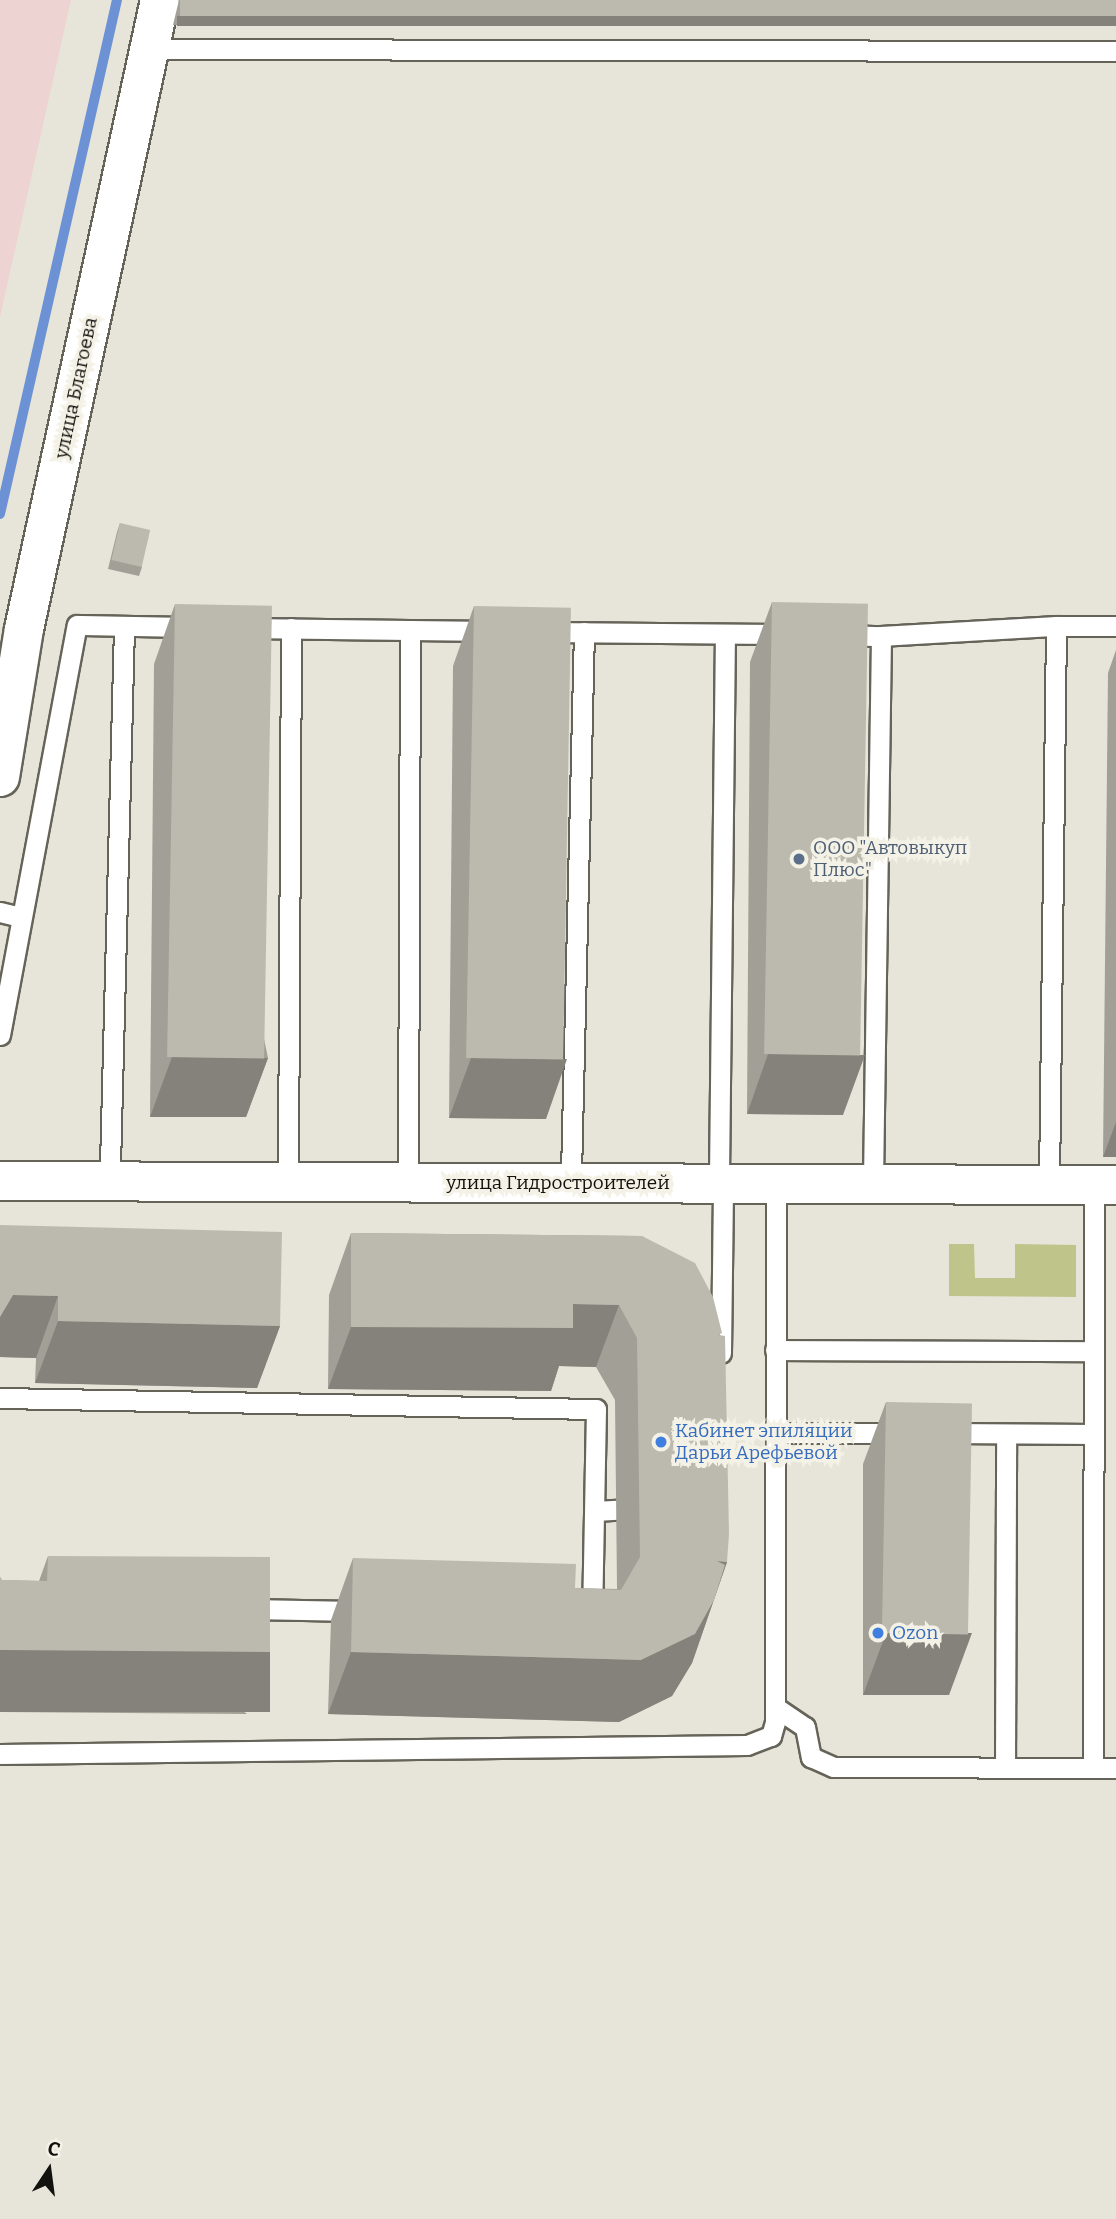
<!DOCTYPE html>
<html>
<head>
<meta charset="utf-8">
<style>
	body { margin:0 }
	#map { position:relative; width:1116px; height:2219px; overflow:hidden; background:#e7e5d9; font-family:Bitter,serif }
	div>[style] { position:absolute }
	.industrial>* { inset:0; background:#eed3d3 }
	.green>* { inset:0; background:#bfc58a }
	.stream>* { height:10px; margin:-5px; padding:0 5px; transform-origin:5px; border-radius:5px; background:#6c91d5 }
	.roads { filter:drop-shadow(2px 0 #666459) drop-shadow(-2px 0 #666459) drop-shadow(0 2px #666459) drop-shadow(0 -2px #666459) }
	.lane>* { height:19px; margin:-9.5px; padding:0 9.5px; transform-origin:9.5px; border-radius:9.5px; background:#fff }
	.street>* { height:38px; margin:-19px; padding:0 19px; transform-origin:19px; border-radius:19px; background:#fff }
	.wall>* { inset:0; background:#a2a096 }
	.shaded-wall>* { inset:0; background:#84827a; transform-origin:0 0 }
	.building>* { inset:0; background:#bcbaae; transform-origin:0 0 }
	.dots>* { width:19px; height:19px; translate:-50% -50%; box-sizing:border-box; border:4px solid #f4f2e6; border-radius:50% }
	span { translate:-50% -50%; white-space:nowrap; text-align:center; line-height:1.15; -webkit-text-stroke:7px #f4f2e6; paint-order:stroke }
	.street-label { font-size:19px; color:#12120e }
	.service-label { font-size:19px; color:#4e5e75 }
	.left { translate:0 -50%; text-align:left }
	.shop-label { font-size:19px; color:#366cbe }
	.north { position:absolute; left:14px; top:2135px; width:70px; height:70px; -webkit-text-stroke:5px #f4f2e6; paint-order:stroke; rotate:13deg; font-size:19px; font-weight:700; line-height:28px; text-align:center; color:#12120e }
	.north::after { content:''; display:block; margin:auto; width:24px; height:32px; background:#12120e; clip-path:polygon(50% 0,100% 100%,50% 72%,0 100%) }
</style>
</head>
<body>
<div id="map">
	<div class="industrial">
		<i style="clip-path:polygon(0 0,71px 0,0 317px)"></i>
	</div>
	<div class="green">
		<i style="clip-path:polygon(949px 1244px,974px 1244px,975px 1278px,1015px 1278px,1015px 1244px,1076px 1245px,1076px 1297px,949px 1296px)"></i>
	</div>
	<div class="stream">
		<i style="left:0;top:514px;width:527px;rotate:-77.18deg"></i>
	</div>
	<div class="roads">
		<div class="lane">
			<i style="left:149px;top:49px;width:967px;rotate:0.12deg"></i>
			<i style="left:1056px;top:626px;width:60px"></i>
			<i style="left:245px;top:628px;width:247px;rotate:0.7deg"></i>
			<i style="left:546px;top:632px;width:240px;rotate:0.5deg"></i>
			<i style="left:844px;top:635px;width:37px;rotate:2deg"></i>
			<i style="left:881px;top:636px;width:543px;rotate:90.84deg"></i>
			<i style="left:873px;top:1179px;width:11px;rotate:180deg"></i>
			<i style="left:881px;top:636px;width:175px;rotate:-3.3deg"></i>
			<i style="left:1056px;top:626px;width:559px;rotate:90.72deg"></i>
			<i style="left:0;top:912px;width:21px;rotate:14deg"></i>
			<i style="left:0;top:1035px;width:417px;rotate:-79.4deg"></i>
			<i style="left:77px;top:625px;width:114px;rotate:1deg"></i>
			<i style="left:110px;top:1165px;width:539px;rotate:-88.51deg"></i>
			<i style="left:288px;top:1168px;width:540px;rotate:-89.68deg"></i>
			<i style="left:408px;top:1171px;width:541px;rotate:-89.79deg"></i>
			<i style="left:571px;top:1174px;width:542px;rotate:-88.63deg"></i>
			<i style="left:719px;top:1176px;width:542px;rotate:-89.37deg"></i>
			<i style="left:775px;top:1350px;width:319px;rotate:0.2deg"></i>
			<i style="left:721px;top:1353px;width:169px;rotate:-89.3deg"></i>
			<i style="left:0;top:1398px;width:596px;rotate:1.06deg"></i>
			<i style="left:596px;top:1409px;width:206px;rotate:91.1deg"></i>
			<i style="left:775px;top:1433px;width:125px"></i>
			<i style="left:948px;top:1433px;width:146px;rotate:0.4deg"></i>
			<i style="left:595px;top:1511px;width:22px;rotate:-3deg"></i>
			<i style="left:246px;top:1609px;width:113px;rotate:1deg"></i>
			<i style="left:775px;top:1707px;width:36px;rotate:34deg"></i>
			<i style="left:805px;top:1727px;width:31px;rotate:79deg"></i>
			<i style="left:811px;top:1757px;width:24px;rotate:24deg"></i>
			<i style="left:833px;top:1767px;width:283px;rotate:0.2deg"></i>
			<i style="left:0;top:1754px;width:747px;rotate:-0.69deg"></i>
			<i style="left:747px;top:1745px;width:26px;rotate:-21deg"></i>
			<i style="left:771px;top:1736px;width:15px;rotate:-74deg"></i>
			<i style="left:775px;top:1722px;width:538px;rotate:-89.89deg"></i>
			<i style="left:1005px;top:1767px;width:333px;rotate:-89.8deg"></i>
			<i style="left:1093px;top:1768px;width:583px;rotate:-89.9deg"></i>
		</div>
		<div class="street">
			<i style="left:0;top:777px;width:150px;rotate:-80.8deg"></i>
			<i style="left:24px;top:629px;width:644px;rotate:-77.8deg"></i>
			<i style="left:0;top:1181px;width:1116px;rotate:0.21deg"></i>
		</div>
	</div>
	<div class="wall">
		<i style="clip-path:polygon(179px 0,1116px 0,173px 25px)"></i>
		<i style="clip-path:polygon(120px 523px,142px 567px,139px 576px,108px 569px,117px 532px)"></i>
		<i style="clip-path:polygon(772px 602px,843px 1115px,747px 1114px,750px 662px)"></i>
		<i style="clip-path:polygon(175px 604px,268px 1058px,246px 1117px,150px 1117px,154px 664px)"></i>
		<i style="clip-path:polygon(474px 606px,546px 1119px,449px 1118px,453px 666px)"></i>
		<i style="clip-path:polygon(1116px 650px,1116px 1157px,1103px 1157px,1108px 673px)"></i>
		<i style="clip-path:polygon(0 1225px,280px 1326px,257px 1388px,35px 1383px,36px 1358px,0 1357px)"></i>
		<i style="clip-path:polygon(351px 1233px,642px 1236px,721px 1336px,727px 1562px,692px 1663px,672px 1696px,619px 1722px,328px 1714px,331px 1620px,353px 1558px,575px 1588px,617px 1589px,615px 1400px,596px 1367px,559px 1366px,551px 1391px,328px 1389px,329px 1295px)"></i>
		<i style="clip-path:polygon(886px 1402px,949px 1695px,863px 1695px,863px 1464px)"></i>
		<i style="clip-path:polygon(48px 1556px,247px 1714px,0 1712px,0 1577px,2px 1580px,39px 1581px)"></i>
	</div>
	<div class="shaded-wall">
		<i style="left:177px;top:16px;width:939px;height:10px"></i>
		<i style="clip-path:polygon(768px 1054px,865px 1055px,843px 1115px,747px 1114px)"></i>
		<i style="clip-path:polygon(172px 1057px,268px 1058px,246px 1117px,150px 1117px)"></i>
		<i style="clip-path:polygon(471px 1058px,567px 1059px,546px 1119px,449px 1118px)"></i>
		<i style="clip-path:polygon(1116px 1122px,1116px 1157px,1103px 1157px)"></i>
		<i style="clip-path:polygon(13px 1295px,58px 1296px,36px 1358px,0 1357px,0 1317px)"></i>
		<i style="clip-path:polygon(573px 1304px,619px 1305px,596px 1367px,559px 1366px,551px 1391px,328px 1389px,351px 1327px)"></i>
		<i style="clip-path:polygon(58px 1321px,280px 1326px,257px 1388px,35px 1383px)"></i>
		<i style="clip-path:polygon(717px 1561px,727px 1562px,692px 1663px,672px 1696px,619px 1722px,328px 1714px,351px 1652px,641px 1660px)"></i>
		<i style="clip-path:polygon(886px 1633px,972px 1633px,949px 1695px,863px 1695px)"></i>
		<i style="left:0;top:1650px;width:270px;height:62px"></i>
	</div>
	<div class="building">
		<i style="left:180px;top:0;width:936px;height:16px"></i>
		<i style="left:120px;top:523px;width:31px;height:38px;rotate:13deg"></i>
		<i style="left:772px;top:602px;width:96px;height:452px;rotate:1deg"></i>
		<i style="left:175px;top:604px;width:97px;height:453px;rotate:1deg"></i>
		<i style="left:474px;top:606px;width:97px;height:452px;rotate:1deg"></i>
		<i style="clip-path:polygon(0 1225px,282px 1232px,280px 1326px,58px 1321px,58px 1296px,13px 1295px,0 1317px)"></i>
		<i style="clip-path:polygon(351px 1233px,642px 1236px,695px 1263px,713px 1297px,722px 1333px,718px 1335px,725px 1336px,729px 1534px,727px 1562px,717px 1561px,725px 1565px,714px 1600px,695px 1634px,641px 1660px,351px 1652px,353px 1558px,576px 1564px,575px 1588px,621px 1590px,640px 1557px,637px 1338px,619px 1305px,573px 1304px,573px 1328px,351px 1327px)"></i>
		<i style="left:886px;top:1402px;width:86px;height:231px;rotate:1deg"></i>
		<i style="clip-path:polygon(48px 1556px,270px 1557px,270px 1652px,0 1650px,0 1577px,2px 1580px,47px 1581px)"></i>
	</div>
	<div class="dots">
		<i style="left:799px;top:859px;background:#5c6f8a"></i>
		<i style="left:661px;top:1442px;background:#3f7fe0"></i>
		<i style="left:878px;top:1633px;background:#3f7fe0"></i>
	</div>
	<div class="street-label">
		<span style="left:76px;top:388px;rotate:-78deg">улица Благоева</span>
		<span style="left:558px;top:1183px">улица Гидростроителей</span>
	</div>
	<div class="service-label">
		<span class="left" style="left:813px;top:859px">ООО "Автовыкуп<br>Плюс"</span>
	</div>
	<div class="shop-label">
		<span class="left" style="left:675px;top:1442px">Кабинет эпиляции<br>Дарьи Арефьевой</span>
		<span class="left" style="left:892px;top:1633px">Ozon</span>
	</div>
	<div class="north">С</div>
</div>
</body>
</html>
